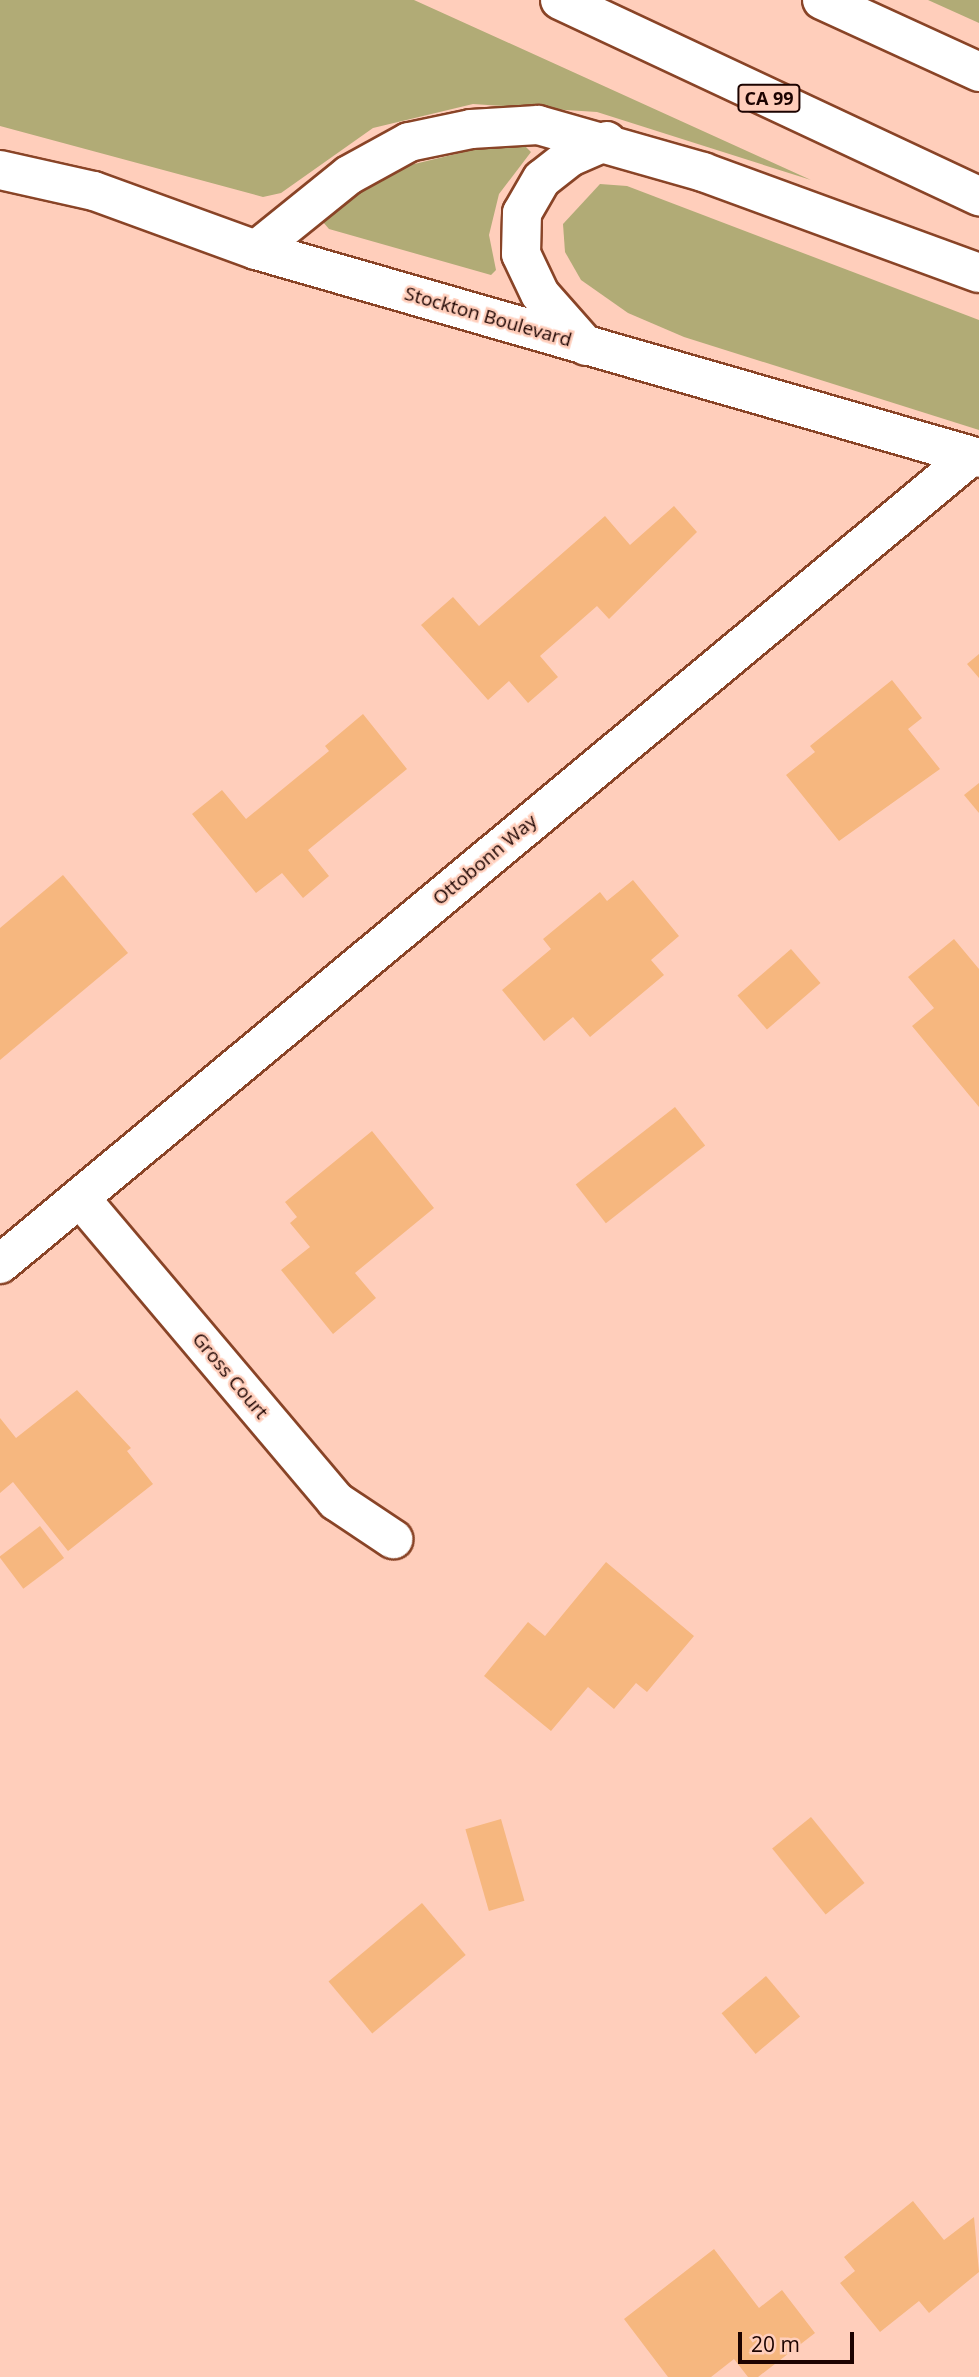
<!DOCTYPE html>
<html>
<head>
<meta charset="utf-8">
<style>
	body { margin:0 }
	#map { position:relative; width:979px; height:2377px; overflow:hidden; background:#ffcebb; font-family:"Open Sans",sans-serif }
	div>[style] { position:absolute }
	.green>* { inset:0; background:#b1ab76 }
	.building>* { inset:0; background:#f6b77f; transform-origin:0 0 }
	.roads { filter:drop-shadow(2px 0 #894427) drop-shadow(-2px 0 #894427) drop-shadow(0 2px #894427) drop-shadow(0 -2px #894427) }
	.minor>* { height:38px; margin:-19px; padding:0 19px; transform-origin:19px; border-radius:19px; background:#fff }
	.highway>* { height:38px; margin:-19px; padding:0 19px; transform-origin:19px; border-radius:19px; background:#fff }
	span { translate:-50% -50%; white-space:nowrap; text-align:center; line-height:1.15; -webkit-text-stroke:5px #ffcebb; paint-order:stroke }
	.shield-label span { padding:2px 5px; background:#ffcebb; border:2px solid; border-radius:5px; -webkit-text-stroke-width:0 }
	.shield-label { font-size:18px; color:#1c0300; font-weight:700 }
	.street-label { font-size:19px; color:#1c0300 }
	.scale { position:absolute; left:738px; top:2332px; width:116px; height:32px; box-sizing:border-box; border:4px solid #1c0300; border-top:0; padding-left:9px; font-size:21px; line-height:24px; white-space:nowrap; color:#1c0300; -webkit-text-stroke:5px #ffcebb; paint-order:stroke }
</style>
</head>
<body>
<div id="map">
	<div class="green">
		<i style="clip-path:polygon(0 0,414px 0,811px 180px,597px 112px,473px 104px,373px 128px,281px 193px,263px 197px,0 126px)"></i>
		<i style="clip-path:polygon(928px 0,979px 0,979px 23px)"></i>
		<i style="clip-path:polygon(497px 144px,524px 145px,531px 152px,499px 194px,489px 235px,496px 270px,491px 275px,329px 229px,323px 222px,355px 191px,402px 167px)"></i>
		<i style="clip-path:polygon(600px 184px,627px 186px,979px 320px,979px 430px,684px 337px,628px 313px,581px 280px,565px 252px,563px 224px)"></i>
	</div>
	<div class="building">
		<i style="clip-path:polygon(674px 506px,697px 532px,609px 619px,597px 606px,540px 656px,558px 677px,528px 703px,509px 681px,488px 700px,421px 625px,453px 597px,479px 626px,605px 516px,630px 545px)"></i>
		<i style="clip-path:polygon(979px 654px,979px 678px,967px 664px)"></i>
		<i style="clip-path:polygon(892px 680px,922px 718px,908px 729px,940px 769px,839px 841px,786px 775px,815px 752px,810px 746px)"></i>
		<i style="clip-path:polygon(363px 714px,407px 769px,308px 850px,329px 876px,303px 898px,282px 873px,256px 893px,192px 814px,222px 790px,246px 819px,329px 751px,325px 746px)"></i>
		<i style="clip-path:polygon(979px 783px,979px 813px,964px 795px)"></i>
		<i style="clip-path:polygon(63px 875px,128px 953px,0 1060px,0 928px)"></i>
		<i style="clip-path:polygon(633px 880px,679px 936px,651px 960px,664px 975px,590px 1037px,573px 1017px,544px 1041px,502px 990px,551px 949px,543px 939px,600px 892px,607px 901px)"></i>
		<i style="clip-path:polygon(954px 939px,979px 969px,979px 1107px,912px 1026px,934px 1008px,908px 977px)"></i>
		<i style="left:791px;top:949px;width:45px;height:71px;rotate:49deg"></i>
		<i style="left:675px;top:1107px;width:49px;height:126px;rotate:52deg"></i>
		<i style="clip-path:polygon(372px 1131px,434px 1208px,355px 1273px,376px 1298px,333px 1334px,281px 1270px,310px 1247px,290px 1223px,297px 1217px,285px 1202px)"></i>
		<i style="clip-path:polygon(77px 1390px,131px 1448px,127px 1451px,153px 1484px,68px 1551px,13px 1482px,0 1493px,0 1418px,16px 1438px)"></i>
		<i style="left:40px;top:1526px;width:40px;height:51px;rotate:53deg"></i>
		<i style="clip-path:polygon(606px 1562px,694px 1636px,647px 1692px,636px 1683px,614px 1709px,588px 1687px,551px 1731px,484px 1676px,528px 1622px,545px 1636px)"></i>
		<i style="left:811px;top:1817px;width:85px;height:50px;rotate:51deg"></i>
		<i style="left:501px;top:1819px;width:85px;height:37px;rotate:74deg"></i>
		<i style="left:422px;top:1903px;width:68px;height:122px;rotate:50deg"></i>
		<i style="left:766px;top:1976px;width:53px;height:58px;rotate:50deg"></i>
		<i style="clip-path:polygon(913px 2201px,944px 2240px,974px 2217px,979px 2272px,929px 2313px,919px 2301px,880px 2332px,840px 2283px,855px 2271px,844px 2257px)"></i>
		<i style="clip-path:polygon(714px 2249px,759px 2308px,782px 2290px,815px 2333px,758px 2377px,748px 2377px,734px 2359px,711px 2377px,668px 2377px,624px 2319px)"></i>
	</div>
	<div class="roads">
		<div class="minor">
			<i style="left:0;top:170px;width:96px;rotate:12.6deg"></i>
			<i style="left:94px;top:191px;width:172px;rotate:20deg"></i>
			<i style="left:256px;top:250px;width:752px;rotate:16.05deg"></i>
			<i style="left:80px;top:1198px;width:397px;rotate:49.8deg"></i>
			<i style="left:336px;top:1501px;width:69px;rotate:33.7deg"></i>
			<i style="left:0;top:1264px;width:1263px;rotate:-39.76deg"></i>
		</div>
		<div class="highway">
			<i style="left:560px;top:0;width:463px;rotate:25.1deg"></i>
			<i style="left:822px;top:0;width:173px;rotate:24.6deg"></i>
			<i style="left:256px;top:250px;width:119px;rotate:-38.9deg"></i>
			<i style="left:349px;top:175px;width:68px;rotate:-28.8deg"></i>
			<i style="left:409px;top:142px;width:63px;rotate:-11.8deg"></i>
			<i style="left:471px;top:129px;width:67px;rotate:-3.4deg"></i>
			<i style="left:538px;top:125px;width:172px;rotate:15.9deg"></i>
			<i style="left:703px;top:172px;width:294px;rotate:20.1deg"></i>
			<i style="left:586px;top:346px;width:69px;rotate:-131.5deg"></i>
			<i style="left:540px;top:294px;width:44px;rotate:-115.4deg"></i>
			<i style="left:521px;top:254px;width:41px;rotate:-88.6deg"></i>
			<i style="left:522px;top:213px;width:39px;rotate:-60deg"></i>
			<i style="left:542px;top:179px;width:36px;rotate:-38deg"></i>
			<i style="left:570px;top:157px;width:40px;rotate:-23.4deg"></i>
		</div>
	</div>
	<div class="shield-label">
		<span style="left:769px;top:98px">CA 99</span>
	</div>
	<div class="street-label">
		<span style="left:488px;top:317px;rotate:16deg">Stockton Boulevard</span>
		<span style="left:485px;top:860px;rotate:-40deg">Ottobonn Way</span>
		<span style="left:230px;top:1376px;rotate:50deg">Gross Court</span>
	</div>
	<div class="scale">20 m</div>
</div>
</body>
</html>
